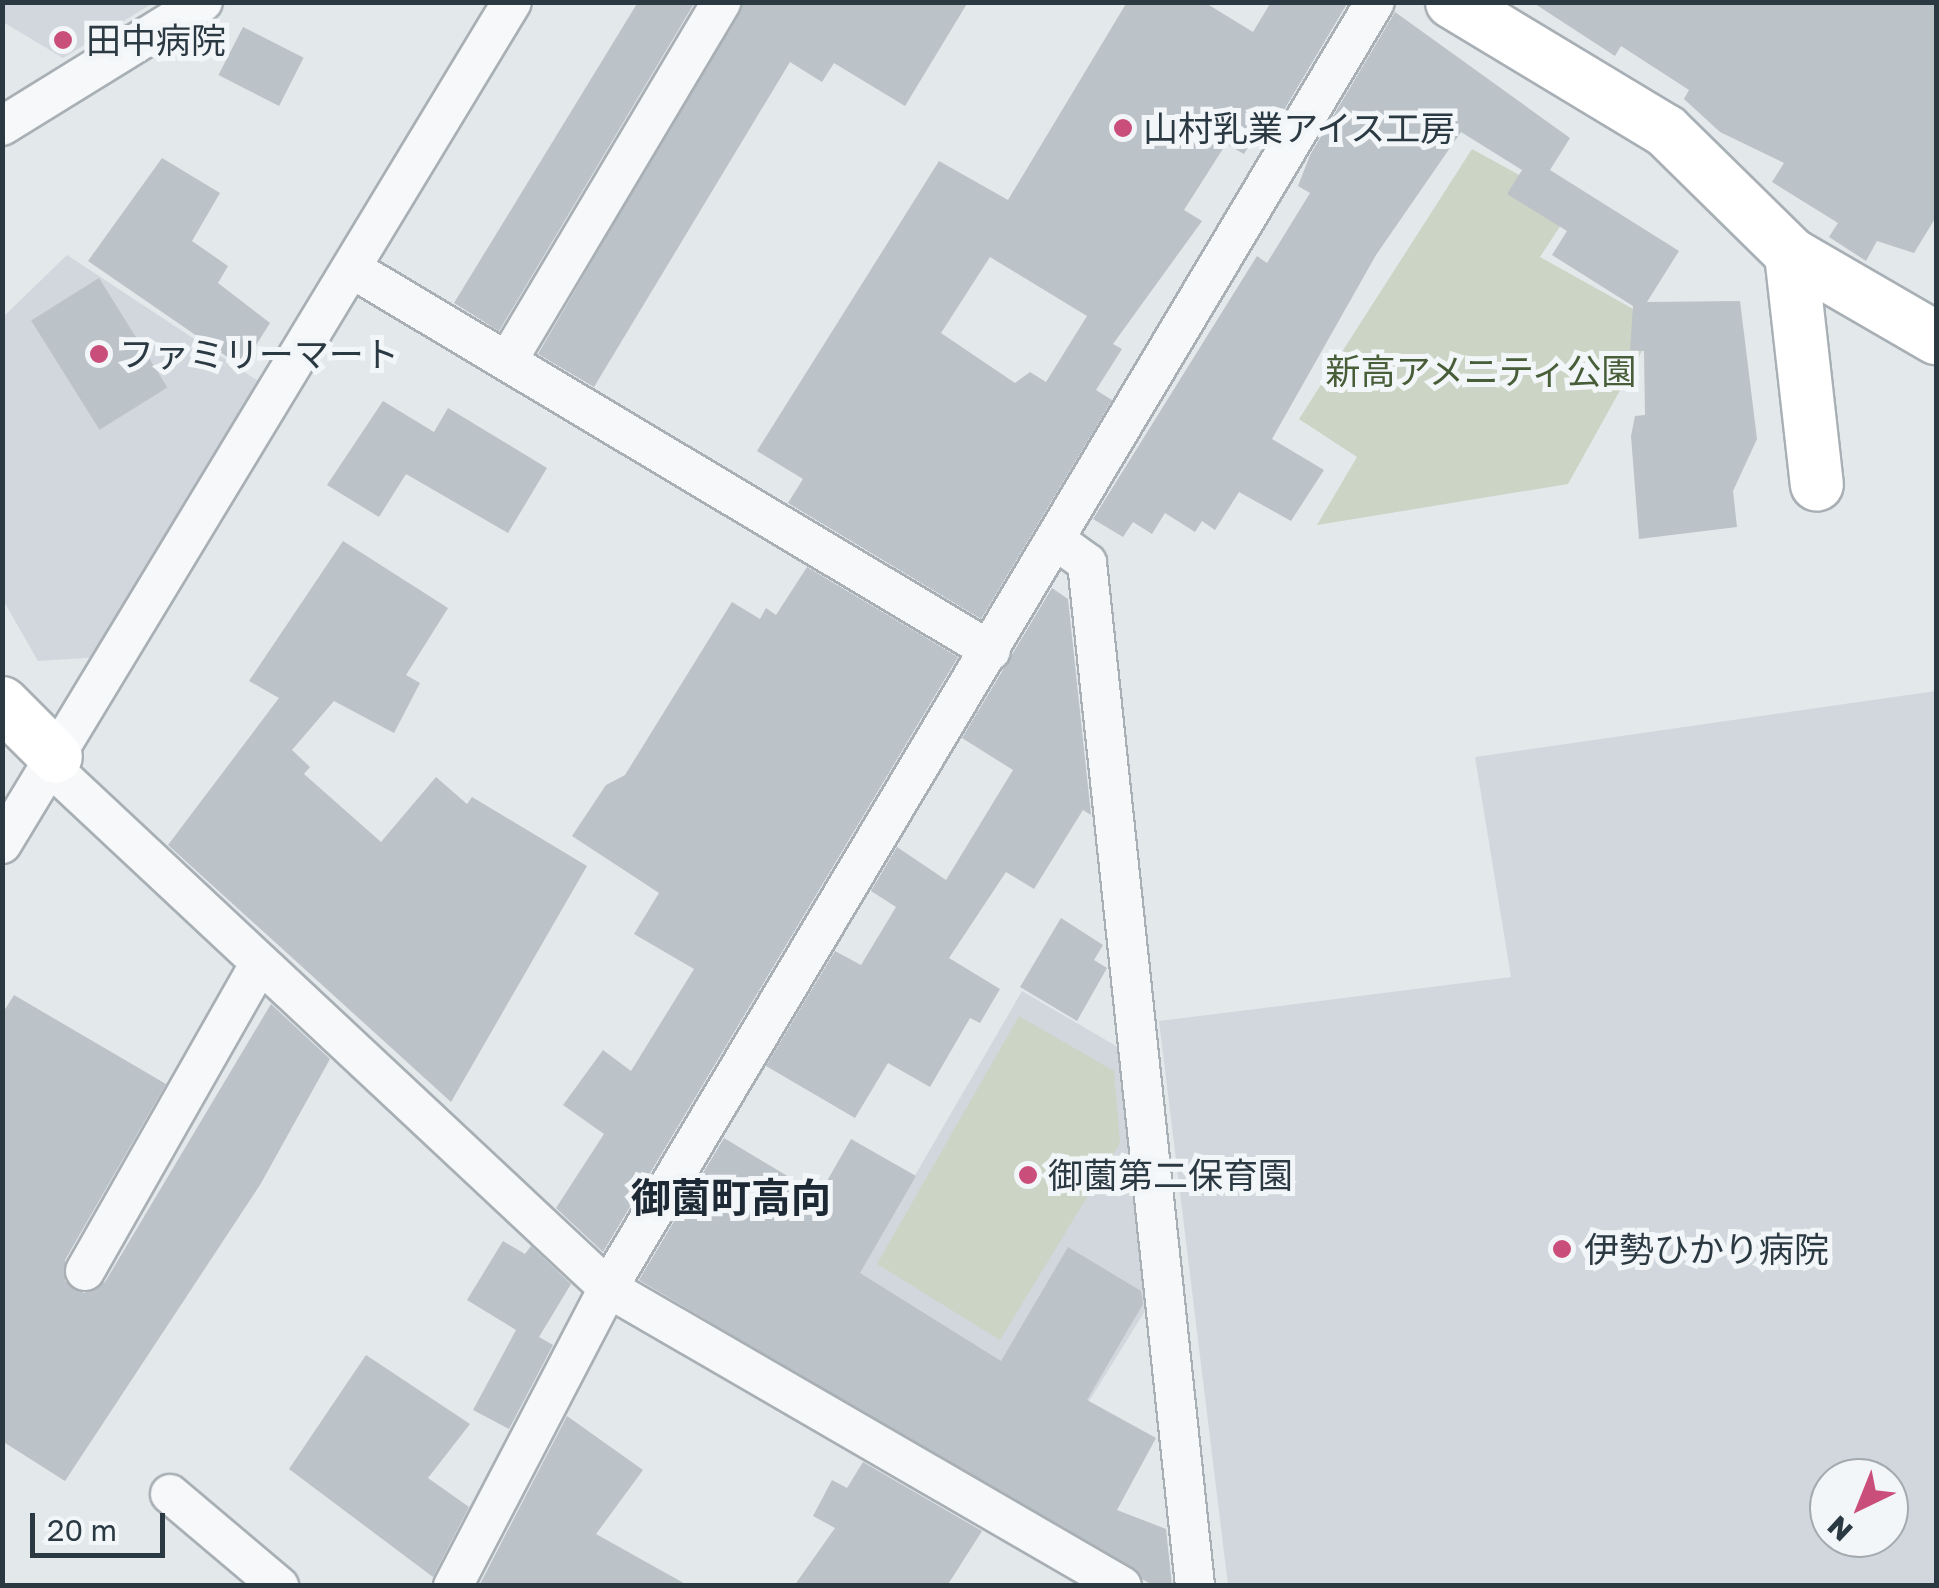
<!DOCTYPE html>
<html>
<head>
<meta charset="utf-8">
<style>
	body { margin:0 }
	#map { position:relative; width:1939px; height:1588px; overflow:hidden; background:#e3e8eb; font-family:"Golos Text","Noto Sans JP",sans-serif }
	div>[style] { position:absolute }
	.built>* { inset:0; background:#d1d7dd }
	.green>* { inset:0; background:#ccd4c5 }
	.building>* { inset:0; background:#bbc2c8; transform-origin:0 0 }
	.roads { filter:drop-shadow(2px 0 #a8b0b5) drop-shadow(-2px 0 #a8b0b5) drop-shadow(0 2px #a8b0b5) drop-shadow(0 -2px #a8b0b5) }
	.street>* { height:38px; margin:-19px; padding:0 19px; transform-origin:19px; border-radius:19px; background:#f6f8f9 }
	.secondary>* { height:52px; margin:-26px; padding:0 26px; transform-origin:26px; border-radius:26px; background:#fff }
	.dots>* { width:28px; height:28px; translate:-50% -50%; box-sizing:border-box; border:5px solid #f3f6f8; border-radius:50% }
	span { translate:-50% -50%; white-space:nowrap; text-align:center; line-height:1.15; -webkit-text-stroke:10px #f3f6f8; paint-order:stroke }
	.poi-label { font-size:35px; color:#2b3943 }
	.left { translate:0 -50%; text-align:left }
	.park-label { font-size:35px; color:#485e39 }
	.quarter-label { font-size:40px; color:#1d2934; font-weight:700 }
	.frame { position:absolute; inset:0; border:5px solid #2b3943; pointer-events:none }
	.north { position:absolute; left:1809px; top:1458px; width:100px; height:100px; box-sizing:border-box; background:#f3f6f8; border:2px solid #a3aab0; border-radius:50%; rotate:223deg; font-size:28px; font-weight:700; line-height:40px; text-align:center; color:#2b3943 }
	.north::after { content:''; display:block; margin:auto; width:35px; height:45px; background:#ca4e7a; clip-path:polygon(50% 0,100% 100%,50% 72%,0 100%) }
	.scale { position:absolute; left:30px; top:1513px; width:135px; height:45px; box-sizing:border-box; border:5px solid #2b3943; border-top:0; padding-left:12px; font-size:30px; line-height:35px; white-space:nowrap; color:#2b3943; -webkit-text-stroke:8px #f3f6f8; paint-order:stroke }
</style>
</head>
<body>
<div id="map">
	<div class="built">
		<i style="clip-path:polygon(3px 2px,153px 2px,153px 3px,63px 58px,3px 22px)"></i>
		<i style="clip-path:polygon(67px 255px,269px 388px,100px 657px,38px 661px,3px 600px,2px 318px)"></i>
		<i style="clip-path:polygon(evenodd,1936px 691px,1936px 1585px,1228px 1585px,1159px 1021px,1511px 977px,1475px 757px,1936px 691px,1829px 1478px,1889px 1478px,1889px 1538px,1829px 1538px,1829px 1478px)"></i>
		<i style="clip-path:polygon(1022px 991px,1128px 1053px,1153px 1298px,1018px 1516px,798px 1377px)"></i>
	</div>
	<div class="green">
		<i style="clip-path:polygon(1472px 149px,1574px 205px,1540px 257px,1644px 315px,1648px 340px,1568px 484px,1317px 525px,1357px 457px,1299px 419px)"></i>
		<i style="clip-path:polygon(1019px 1016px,1114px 1071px,1120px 1143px,1000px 1340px,877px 1264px)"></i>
	</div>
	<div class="building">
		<i style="clip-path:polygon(638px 2px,695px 2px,499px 331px,454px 303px)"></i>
		<i style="clip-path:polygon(743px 2px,968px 2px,905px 106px,834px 63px,822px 82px,790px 62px,594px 387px,538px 354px)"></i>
		<i style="clip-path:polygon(evenodd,1127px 2px,1204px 2px,1253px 32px,1271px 2px,1348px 2px,1271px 132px,1261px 126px,1244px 154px,1226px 144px,1184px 210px,1202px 221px,1113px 344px,1122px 349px,1096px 390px,1112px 400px,981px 619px,788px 503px,803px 479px,757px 451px,939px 161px,1008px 200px,1127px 2px,990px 257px,1087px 316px,1046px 382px,1030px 372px,1015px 383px,941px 333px,990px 257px)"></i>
		<i style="clip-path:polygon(1532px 2px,1936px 2px,1936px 217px,1914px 253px,1877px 241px,1866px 261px,1829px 237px,1838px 223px,1772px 182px,1784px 163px,1720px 132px,1684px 99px,1689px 90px,1621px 46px,1615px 56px)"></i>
		<i style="clip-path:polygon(1395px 12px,1570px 138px,1550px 170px,1679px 251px,1647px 302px,1740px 301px,1757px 439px,1733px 491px,1737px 527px,1639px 539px,1631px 436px,1635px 416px,1645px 415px,1644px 351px,1630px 350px,1633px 306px,1552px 255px,1567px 231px,1507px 194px,1522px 170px,1461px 132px,1376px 255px,1272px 439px,1324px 470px,1291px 521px,1239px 492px,1215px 530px,1202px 521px,1195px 532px,1165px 513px,1152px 534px,1133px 522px,1123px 537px,1093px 519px,1257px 256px,1267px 263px,1310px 193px,1298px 186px,1310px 155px)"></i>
		<i style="left:243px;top:27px;width:68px;height:54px;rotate:27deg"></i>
		<i style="clip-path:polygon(162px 158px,220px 193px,192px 241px,228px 266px,218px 283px,270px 323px,242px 367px,88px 261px)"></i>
		<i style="left:99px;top:278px;width:129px;height:80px;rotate:58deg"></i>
		<i style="clip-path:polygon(383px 401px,434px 432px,448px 408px,547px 468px,508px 533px,406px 474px,379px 517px,327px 485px)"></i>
		<i style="clip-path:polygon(343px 541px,448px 608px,406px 675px,420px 683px,394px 733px,334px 701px,292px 750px,310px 767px,304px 774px,381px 842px,436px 777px,467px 804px,472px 797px,587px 866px,451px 1102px,168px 845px,279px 698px,249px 681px)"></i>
		<i style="clip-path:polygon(807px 567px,958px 657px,603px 1252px,556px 1208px,604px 1134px,563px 1105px,603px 1050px,631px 1071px,694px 969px,634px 934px,659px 893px,572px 836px,606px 785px,625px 775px,732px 602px,760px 619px,766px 608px,776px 615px)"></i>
		<i style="clip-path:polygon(1052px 588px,1068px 599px,1091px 815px,1083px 810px,1034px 889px,1006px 872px,949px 958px,1000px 989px,980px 1023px,970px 1018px,930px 1087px,888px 1063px,855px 1118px,766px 1066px,835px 951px,861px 965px,896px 907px,871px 891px,897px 847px,946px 880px,1013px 770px,962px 738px)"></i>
		<i style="clip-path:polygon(1061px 918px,1103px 945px,1094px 960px,1107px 968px,1077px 1021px,1020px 987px)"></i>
		<i style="clip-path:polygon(14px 995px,166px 1084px,65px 1260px,65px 1281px,84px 1293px,105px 1282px,271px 1004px,330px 1059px,260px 1185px,65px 1481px,2px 1441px,2px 1014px)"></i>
		<i style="clip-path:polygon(724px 1138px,819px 1195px,851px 1139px,916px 1176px,860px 1273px,1001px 1361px,1068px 1247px,1141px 1291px,1143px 1304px,1087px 1400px,1156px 1438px,1117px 1510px,1166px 1529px,1172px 1586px,1154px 1586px,639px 1280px)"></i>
		<i style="clip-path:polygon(503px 1241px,525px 1254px,531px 1246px,571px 1284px,539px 1337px,553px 1345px,509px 1429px,473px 1410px,516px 1330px,467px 1300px)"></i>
		<i style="clip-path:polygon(366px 1355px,470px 1424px,428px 1478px,469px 1507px,433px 1577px,289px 1469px)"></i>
		<i style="clip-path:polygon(567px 1416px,643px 1470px,596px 1534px,689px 1586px,479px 1586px)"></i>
		<i style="clip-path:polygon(863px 1462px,982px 1531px,947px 1586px,794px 1586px,835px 1528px,813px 1516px,832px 1480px,847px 1488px)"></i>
	</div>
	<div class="roads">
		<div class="street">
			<i style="left:2px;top:126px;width:236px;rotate:-31.7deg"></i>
			<i style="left:354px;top:270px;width:742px;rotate:30.88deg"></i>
			<i style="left:508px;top:360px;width:417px;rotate:-59.2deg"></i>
			<i style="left:1057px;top:541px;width:37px;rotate:36deg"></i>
			<i style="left:1087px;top:563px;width:1029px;rotate:83.97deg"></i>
			<i style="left:50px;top:766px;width:764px;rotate:43.09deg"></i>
			<i style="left:608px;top:1288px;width:594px;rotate:30.1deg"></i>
			<i style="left:2px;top:844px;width:984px;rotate:-58.8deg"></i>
			<i style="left:85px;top:1271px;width:354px;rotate:-60.4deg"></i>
			<i style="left:170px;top:1494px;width:143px;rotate:40.2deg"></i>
			<i style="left:453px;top:1586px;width:336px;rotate:-62.5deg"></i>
			<i style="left:608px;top:1288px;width:1497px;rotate:-59.19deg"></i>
		</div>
		<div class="secondary">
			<i style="left:1452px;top:2px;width:250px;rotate:31.1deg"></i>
			<i style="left:1666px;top:131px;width:175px;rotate:44.5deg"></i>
			<i style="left:1791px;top:254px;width:168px;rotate:30.1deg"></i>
			<i style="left:1791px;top:254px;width:232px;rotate:83.6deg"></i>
			<i style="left:2px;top:703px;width:76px;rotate:45deg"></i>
		</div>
	</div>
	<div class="dots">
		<i style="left:63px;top:40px;background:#ca4e7a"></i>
		<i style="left:1123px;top:128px;background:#ca4e7a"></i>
		<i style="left:99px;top:354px;background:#ca4e7a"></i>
		<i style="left:1028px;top:1175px;background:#ca4e7a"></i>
		<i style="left:1562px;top:1249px;background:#ca4e7a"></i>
	</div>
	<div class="poi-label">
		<span class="left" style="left:86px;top:40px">田中病院</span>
		<span class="left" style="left:1143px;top:128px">山村乳業アイス工房</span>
		<span class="left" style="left:119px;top:354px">ファミリーマート</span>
		<span class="left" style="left:1048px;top:1175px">御薗第二保育園</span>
		<span class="left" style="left:1584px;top:1249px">伊勢ひかり病院</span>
	</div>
	<div class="park-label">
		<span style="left:1481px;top:371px">新高アメニティ公園</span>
	</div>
	<div class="quarter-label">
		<span style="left:731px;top:1197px">御薗町高向</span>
	</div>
	<div class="frame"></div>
	<div class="north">N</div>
	<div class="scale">20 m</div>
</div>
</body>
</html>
